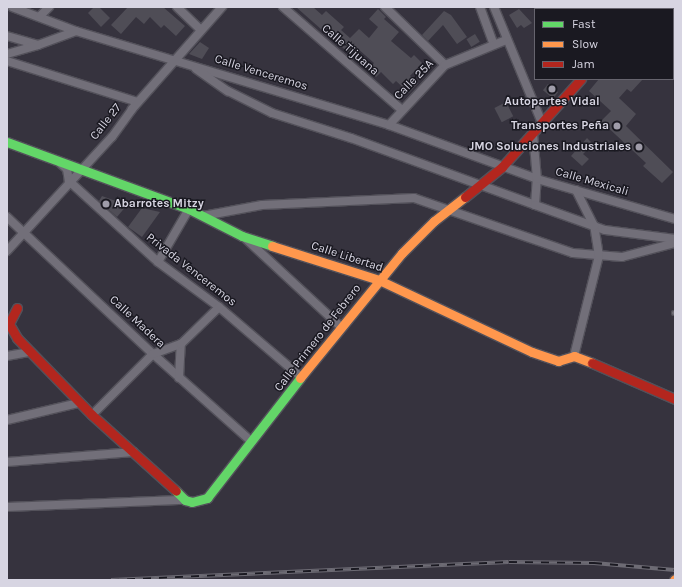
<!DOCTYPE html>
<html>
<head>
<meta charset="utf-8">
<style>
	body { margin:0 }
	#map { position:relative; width:682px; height:587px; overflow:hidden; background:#36333e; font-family:Karla,sans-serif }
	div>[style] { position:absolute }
	.building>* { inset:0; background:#4f4d56; transform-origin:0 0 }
	.roads { filter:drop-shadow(1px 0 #53515a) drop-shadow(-1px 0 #53515a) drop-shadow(0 1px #53515a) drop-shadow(0 -1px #53515a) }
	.lane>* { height:4px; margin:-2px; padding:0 2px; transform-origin:2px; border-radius:2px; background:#726f79 }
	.street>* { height:8px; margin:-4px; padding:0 4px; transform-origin:4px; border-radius:4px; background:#726f79 }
	.fast>* { height:9px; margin:-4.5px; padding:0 4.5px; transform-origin:4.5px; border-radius:4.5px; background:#63d668 }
	.slow>* { height:9px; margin:-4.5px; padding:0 4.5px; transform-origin:4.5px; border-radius:4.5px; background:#ff974d }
	.jam>* { height:9px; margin:-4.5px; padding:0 4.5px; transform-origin:4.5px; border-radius:4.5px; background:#b3261e }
	.rail>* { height:4px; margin-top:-2px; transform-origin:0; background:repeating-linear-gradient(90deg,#1a1921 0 8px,#6d6b74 0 16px); box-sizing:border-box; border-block:1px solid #6d6b74 }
	.dots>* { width:11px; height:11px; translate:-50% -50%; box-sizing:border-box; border:2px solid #1a1921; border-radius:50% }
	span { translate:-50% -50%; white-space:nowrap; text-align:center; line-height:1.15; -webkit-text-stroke:3px #1a1921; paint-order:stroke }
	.street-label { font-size:12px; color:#d7d5e2 }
	.poi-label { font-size:12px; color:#d7d5e2; font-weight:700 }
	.right { translate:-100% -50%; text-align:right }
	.left { translate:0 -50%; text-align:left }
	.frame { position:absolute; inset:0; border:8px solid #d7d5e2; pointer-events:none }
	.legend { position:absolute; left:534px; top:8px; width:140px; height:72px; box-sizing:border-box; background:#1a1921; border:1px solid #66646e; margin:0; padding:5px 7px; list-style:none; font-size:12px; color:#d7d5e2 }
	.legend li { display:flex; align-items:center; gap:8px; height:20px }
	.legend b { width:20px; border:1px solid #66646e }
</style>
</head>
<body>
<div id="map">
	<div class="building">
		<i style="clip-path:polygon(94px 7px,99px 7px,110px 18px,101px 27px,88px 13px)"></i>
		<i style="clip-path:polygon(128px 7px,163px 7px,185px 26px,176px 36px,164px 25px,161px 28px,150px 17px,144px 24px,136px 17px,121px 34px,111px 25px)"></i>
		<i style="clip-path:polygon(296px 7px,313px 7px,322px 15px,326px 11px,344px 27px,341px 30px,350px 38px,359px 29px,369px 38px,378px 27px,369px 19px,378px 9px,386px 17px,384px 19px,399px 32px,391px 41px,411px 58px,414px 55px,422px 63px,410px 76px,418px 83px,409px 93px,396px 81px,393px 84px,381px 72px,376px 77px,368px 70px,374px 63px,357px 48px,351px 55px,342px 47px,346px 43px,326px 26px,322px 30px)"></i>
		<i style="clip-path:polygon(519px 9px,532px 23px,524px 28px,521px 25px,517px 28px,509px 15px)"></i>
		<i style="clip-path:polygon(444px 11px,451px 15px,467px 37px,457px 44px,443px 25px,428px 41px,422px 35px)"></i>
		<i style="left:475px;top:34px;width:9px;height:10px;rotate:58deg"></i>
		<i style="clip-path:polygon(200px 42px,209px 48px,202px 59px,189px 54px)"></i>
		<i style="clip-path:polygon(599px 79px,643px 79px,631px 92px,627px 89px,619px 98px,636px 114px,626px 126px,673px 172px,662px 183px,643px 166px,646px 163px,601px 121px,611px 111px,589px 91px)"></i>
		<i style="left:548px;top:84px;width:13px;height:8px;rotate:39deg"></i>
		<i style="left:506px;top:102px;width:16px;height:13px;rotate:63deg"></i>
		<i style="clip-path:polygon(587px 138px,593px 144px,583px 154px,589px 159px,582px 166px,571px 156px)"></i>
		<i style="clip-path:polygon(102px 196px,113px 200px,127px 205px,117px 217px,99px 201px)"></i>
		<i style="clip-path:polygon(142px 208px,160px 212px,142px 237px,128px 227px)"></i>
	</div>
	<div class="roads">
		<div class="lane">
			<i style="left:674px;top:313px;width:1px"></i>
		</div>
		<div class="street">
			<i style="left:12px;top:7px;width:68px;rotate:20.6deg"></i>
			<i style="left:76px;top:31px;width:327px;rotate:16.7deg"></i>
			<i style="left:389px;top:125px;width:158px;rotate:20deg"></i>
			<i style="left:537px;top:179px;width:144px;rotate:16.2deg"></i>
			<i style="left:177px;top:7px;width:33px;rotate:44deg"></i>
			<i style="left:283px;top:7px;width:157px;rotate:40.9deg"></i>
			<i style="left:385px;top:7px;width:83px;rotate:44deg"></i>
			<i style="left:480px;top:7px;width:40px;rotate:69.8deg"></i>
			<i style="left:494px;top:7px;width:126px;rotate:67.5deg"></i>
			<i style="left:644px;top:9px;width:2px;rotate:-63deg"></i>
			<i style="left:40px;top:16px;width:13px;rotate:-45deg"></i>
			<i style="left:7px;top:36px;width:32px;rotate:16deg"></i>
			<i style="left:38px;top:45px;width:40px;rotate:-20.2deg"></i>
			<i style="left:7px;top:54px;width:32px;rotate:-16deg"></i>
			<i style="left:7px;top:61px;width:137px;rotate:17.4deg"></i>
			<i style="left:196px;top:69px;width:39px;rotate:35deg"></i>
			<i style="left:228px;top:91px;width:49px;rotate:26.6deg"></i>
			<i style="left:272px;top:113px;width:83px;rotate:17.6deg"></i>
			<i style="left:351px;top:138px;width:196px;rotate:20deg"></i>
			<i style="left:535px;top:205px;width:26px;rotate:-86deg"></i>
			<i style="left:537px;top:179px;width:46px;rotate:-95deg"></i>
			<i style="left:389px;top:125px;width:82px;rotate:-47deg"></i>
			<i style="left:445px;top:65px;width:66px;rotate:-22.3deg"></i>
			<i style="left:61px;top:164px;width:8px;rotate:40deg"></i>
			<i style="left:67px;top:169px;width:12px;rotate:81deg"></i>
			<i style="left:69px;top:181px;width:120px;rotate:42.3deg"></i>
			<i style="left:158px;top:262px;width:76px;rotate:36.4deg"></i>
			<i style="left:219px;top:307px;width:108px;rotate:40.5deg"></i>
			<i style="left:535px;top:205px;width:74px;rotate:19.7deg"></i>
			<i style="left:605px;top:230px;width:71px;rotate:7.3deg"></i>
			<i style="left:203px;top:216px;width:60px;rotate:-10.6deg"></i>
			<i style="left:262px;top:205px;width:152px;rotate:-2.6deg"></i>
			<i style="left:414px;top:198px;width:168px;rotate:19.1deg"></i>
			<i style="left:573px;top:253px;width:49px;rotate:4.7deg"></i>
			<i style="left:622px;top:257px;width:55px;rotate:-14.8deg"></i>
			<i style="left:7px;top:217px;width:200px;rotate:43.2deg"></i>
			<i style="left:153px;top:354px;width:132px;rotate:41.6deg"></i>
			<i style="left:246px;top:239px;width:128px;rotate:42.8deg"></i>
			<i style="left:7px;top:251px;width:155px;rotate:-47.4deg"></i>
			<i style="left:112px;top:137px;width:34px;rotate:-54deg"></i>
			<i style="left:132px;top:109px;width:136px;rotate:-48.6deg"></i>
			<i style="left:158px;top:262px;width:61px;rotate:-59.7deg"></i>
			<i style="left:7px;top:356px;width:22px;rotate:-10deg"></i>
			<i style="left:574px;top:356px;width:103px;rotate:-76deg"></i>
			<i style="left:599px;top:256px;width:30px;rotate:-99deg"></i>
			<i style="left:594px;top:226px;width:40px;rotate:-116.6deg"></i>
			<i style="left:179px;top:378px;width:34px;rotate:-87deg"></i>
			<i style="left:92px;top:415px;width:86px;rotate:-45deg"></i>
			<i style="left:153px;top:354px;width:30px;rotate:-20deg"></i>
			<i style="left:181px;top:344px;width:53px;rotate:-44.2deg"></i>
			<i style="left:7px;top:420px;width:74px;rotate:-13.3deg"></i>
			<i style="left:7px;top:462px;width:127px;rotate:-4.5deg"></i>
			<i style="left:7px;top:507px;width:178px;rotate:-2.3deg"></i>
		</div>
		<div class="fast">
			<i style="left:7px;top:142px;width:194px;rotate:20.2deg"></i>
			<i style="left:189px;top:209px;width:59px;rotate:27deg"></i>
			<i style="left:242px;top:236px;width:32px;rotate:18deg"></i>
			<i style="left:176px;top:491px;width:13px;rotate:45deg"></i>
			<i style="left:185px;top:500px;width:7px;rotate:16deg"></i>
			<i style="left:192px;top:502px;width:16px;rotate:-15deg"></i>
			<i style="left:207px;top:498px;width:152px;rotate:-52.2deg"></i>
		</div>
		<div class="slow">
			<i style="left:272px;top:246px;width:112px;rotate:17.6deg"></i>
			<i style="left:379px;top:280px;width:169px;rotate:25.2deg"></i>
			<i style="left:532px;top:352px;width:28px;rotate:19deg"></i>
			<i style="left:558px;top:361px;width:17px;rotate:-17deg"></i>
			<i style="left:574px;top:356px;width:19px;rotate:21deg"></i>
			<i style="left:300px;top:378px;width:161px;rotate:-50.8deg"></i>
			<i style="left:402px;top:253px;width:45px;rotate:-45deg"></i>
			<i style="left:434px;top:221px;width:39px;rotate:-38deg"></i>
			<i style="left:674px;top:580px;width:1px;rotate:-45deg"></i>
		</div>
		<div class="jam">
			<i style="left:465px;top:197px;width:48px;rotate:-39deg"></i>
			<i style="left:502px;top:167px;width:118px;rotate:-48.1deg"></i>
			<i style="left:17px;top:308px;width:18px;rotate:117deg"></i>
			<i style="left:9px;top:324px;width:16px;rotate:60deg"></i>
			<i style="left:17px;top:338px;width:107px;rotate:45.8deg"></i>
			<i style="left:92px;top:415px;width:113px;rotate:42.1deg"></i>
			<i style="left:592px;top:363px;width:90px;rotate:23.4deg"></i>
		</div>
	</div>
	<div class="rail">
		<i style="left:111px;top:580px;width:398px;rotate:-2.6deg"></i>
		<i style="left:509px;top:562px;width:85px;rotate:0.7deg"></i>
		<i style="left:594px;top:563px;width:81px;rotate:4.9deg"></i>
	</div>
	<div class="dots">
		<i style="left:552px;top:89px;background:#9f9ca9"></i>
		<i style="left:617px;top:126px;background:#9f9ca9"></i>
		<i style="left:639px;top:147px;background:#9f9ca9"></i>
		<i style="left:106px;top:204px;background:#9f9ca9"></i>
	</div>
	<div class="street-label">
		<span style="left:350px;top:50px;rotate:41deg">Calle Tijuana</span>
		<span style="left:261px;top:73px;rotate:17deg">Calle Venceremos</span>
		<span style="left:414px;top:80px;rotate:-46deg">Calle 25A</span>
		<span style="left:106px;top:122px;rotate:-52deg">Calle 27</span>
		<span style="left:592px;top:182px;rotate:16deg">Calle Mexicali</span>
		<span style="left:347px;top:257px;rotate:18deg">Calle Libertad</span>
		<span style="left:191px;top:270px;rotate:38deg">Privada Venceremos</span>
		<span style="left:137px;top:322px;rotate:43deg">Calle Madera</span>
		<span style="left:318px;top:338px;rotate:-52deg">Calle Primero de Febrero</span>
	</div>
	<div class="poi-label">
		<span style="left:552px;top:102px">Autopartes Vidal</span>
		<span class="right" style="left:609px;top:126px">Transportes Peña</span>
		<span class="right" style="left:631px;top:147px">JMO Soluciones Industriales</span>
		<span class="left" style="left:114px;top:204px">Abarrotes Mitzy</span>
	</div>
	<div class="frame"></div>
	<ul class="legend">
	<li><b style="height:5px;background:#63d668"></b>Fast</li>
	<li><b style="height:5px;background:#ff974d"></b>Slow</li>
	<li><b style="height:5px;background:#b3261e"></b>Jam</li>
	</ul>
</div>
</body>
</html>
